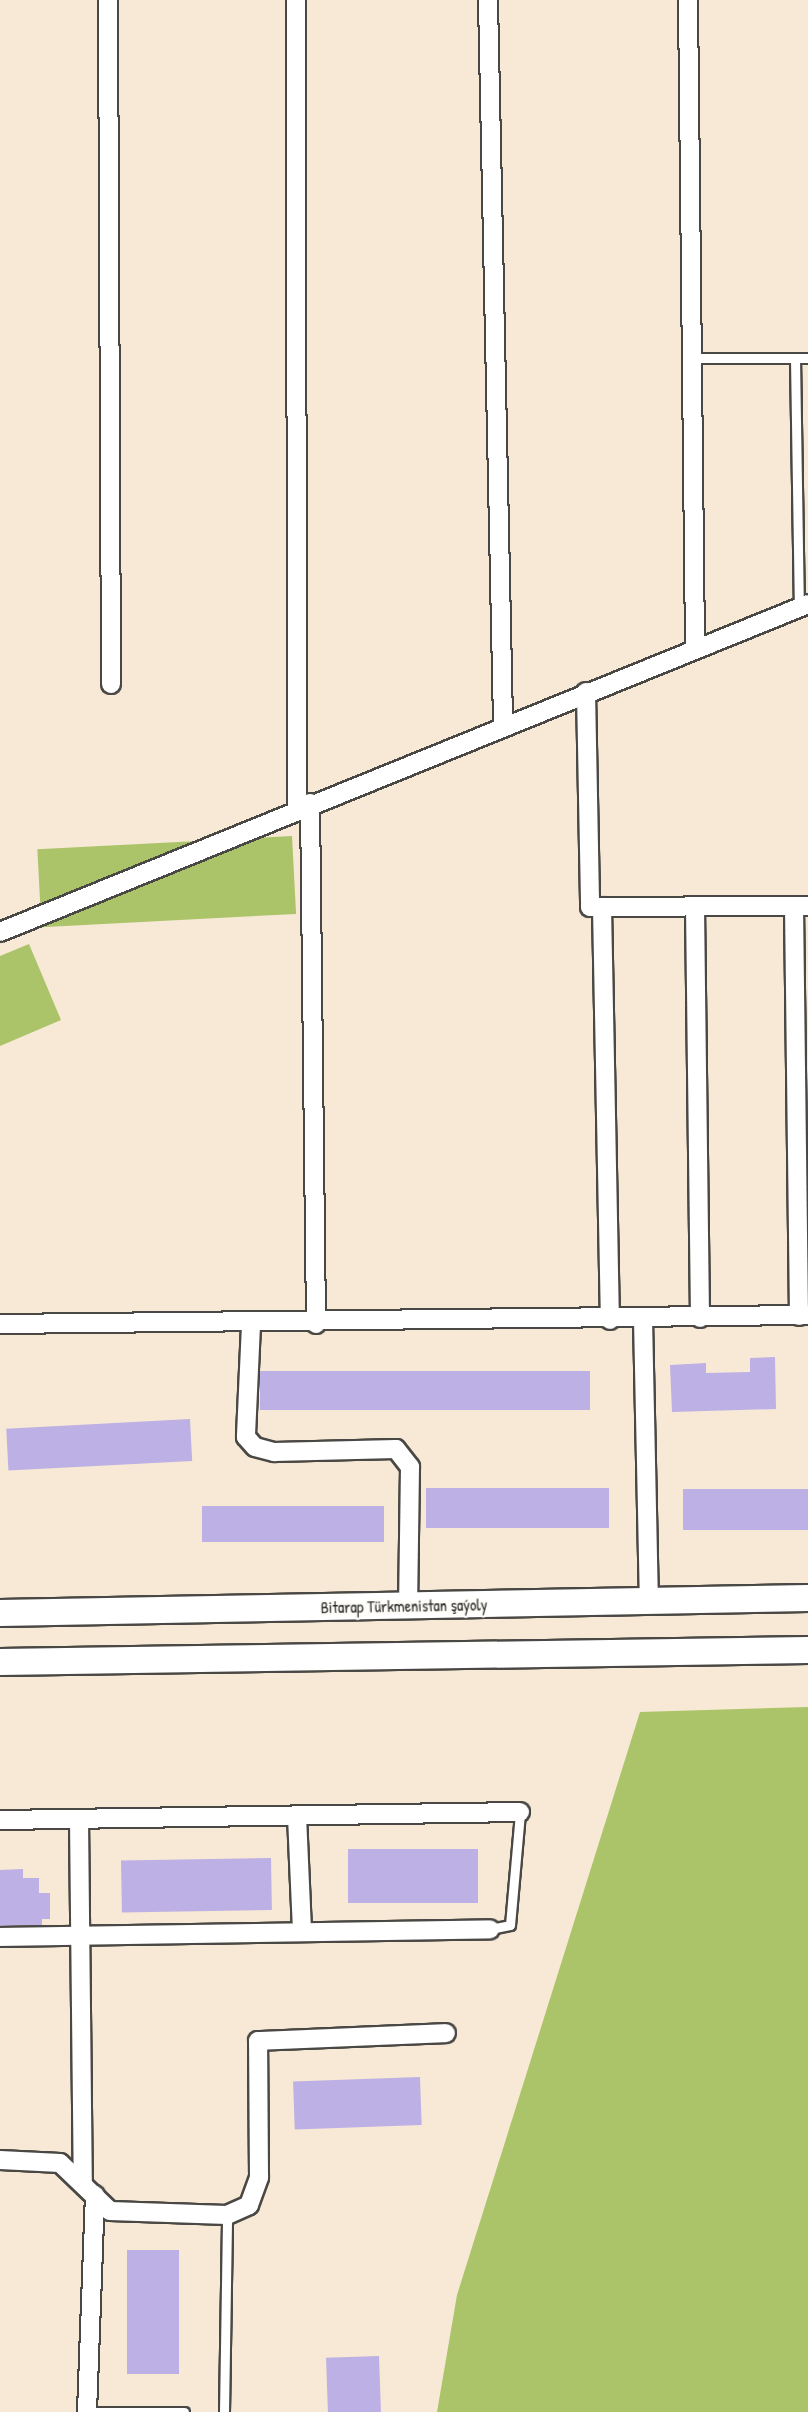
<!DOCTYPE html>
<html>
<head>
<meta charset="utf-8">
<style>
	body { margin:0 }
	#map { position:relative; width:808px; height:2412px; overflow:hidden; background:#f7e9d5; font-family:"Patrick Hand",sans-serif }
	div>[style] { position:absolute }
	.green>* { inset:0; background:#acc469; transform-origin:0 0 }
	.building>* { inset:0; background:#bdb0e4; transform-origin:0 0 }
	.roads { filter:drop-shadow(2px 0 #4a4844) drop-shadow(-2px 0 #4a4844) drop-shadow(0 2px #4a4844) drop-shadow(0 -2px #4a4844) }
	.lane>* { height:9px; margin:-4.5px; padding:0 4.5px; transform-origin:4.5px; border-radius:4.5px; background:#fff }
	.street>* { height:18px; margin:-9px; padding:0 9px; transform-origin:9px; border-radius:9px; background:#fff }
	.secondary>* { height:26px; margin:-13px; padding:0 13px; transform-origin:13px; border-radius:13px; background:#fff }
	span { translate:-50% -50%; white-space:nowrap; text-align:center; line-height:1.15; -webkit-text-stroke:4.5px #fdfcf7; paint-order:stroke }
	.street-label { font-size:16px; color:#2b2b2b }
</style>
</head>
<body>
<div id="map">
	<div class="green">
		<i style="left:292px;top:836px;width:78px;height:255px;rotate:87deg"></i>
		<i style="clip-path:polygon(29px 944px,61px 1020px,0 1046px,0 956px)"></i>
		<i style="clip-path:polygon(808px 1707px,808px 2412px,437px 2412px,457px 2295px,640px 1712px)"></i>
	</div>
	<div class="building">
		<i style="clip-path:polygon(775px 1357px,776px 1409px,672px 1412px,670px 1365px,706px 1363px,706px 1373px,750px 1372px,750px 1358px)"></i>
		<i style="left:590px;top:1371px;width:39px;height:330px;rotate:90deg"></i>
		<i style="left:190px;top:1419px;width:42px;height:184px;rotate:87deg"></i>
		<i style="left:609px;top:1488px;width:40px;height:183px;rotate:90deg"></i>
		<i style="left:808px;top:1489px;width:41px;height:125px;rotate:90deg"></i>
		<i style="left:384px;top:1506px;width:36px;height:182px;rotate:90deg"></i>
		<i style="left:348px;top:1849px;width:130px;height:54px"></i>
		<i style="left:271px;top:1858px;width:52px;height:150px;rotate:89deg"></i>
		<i style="clip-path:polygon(23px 1869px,23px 1878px,39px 1878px,39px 1893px,50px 1893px,50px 1919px,42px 1919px,42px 1925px,0 1926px,0 1870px)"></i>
		<i style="left:420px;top:2077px;width:48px;height:127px;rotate:88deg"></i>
		<i style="left:179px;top:2250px;width:124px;height:52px;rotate:90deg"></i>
		<i style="left:379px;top:2356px;width:56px;height:53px;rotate:88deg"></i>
	</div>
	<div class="roads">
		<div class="lane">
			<i style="left:692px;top:358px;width:116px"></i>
			<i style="left:795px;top:358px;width:250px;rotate:89.1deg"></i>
			<i style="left:490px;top:1929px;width:20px;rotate:-11deg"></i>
			<i style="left:510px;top:1925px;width:113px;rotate:-84.9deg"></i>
			<i style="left:87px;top:2412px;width:97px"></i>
			<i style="left:224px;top:2412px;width:197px;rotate:-89.1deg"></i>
		</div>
		<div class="street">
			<i style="left:108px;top:0;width:684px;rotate:89.75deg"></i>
			<i style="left:296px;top:0;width:808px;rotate:89.93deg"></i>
			<i style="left:488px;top:0;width:725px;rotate:88.81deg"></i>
			<i style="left:688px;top:0;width:649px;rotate:89.38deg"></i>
			<i style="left:586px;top:692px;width:215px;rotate:88.9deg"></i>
			<i style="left:590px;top:907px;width:218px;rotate:-0.3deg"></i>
			<i style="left:310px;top:803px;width:521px;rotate:89.34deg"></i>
			<i style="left:794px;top:906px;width:410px;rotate:89.3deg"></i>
			<i style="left:602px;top:907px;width:413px;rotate:88.9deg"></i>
			<i style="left:695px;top:907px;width:411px;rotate:89.3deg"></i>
			<i style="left:0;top:932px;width:872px;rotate:-22.09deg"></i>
			<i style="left:643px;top:1319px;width:282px;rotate:88.8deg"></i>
			<i style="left:0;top:1324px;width:808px;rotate:-0.64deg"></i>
			<i style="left:251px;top:1325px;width:112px;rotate:92.6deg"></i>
			<i style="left:246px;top:1437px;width:13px;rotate:48deg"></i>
			<i style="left:255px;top:1447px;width:20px;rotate:15deg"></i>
			<i style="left:274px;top:1452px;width:122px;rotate:-1.4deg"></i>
			<i style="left:396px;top:1449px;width:23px;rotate:52deg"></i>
			<i style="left:410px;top:1467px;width:139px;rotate:90.8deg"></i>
			<i style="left:297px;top:1816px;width:116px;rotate:87.5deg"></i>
			<i style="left:79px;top:1819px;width:362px;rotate:89.4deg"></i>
			<i style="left:0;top:1820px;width:520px;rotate:-0.88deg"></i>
			<i style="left:0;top:1937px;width:490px;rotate:-0.9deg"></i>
			<i style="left:0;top:2160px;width:60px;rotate:2.9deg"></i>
			<i style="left:60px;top:2163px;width:69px;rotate:43.8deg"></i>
			<i style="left:110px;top:2211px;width:117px;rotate:2deg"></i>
			<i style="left:227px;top:2215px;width:24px;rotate:-24deg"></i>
			<i style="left:249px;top:2205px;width:30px;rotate:-70deg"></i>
			<i style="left:259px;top:2177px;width:136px;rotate:-90.4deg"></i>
			<i style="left:258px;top:2041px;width:188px;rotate:-2.4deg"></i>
			<i style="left:87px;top:2412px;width:217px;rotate:-87.9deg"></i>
		</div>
		<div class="secondary">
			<i style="left:0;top:1613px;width:808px;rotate:-1.06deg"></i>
			<i style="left:0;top:1662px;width:808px;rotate:-0.85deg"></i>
		</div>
	</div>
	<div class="street-label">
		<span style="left:404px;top:1606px;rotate:-1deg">Bitarap Türkmenistan şaýoly</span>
	</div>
</div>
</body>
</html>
